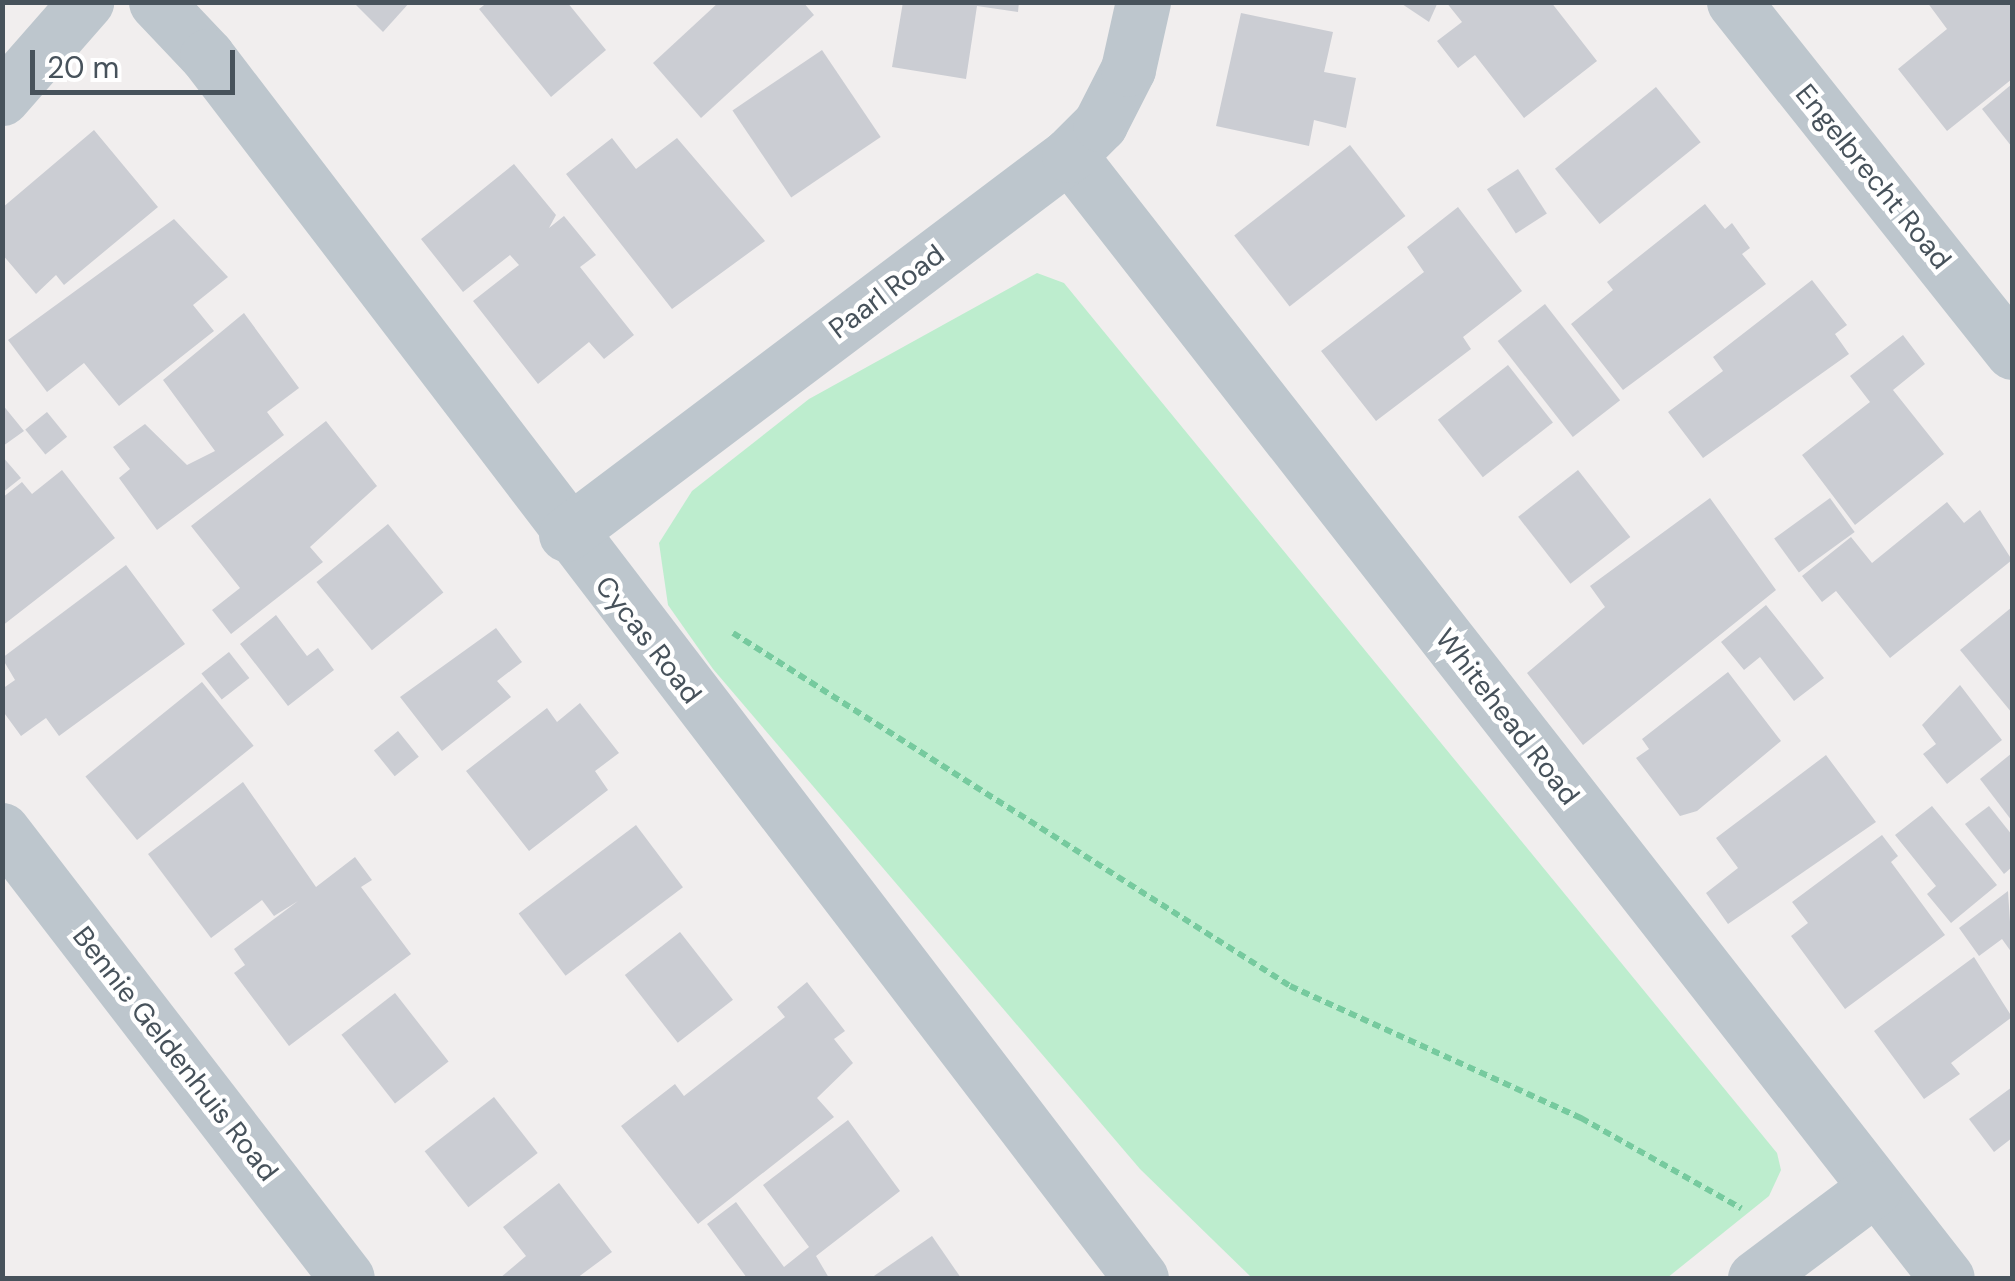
<!DOCTYPE html>
<html>
<head>
<meta charset="utf-8">
<style>
	body { margin:0 }
	#map { position:relative; width:2015px; height:1281px; overflow:hidden; background:#f1eeee; font-family:"DM Sans",sans-serif }
	div>[style] { position:absolute }
	.green>* { inset:0; background:#bdedce }
	.building>* { inset:0; background:#cbcdd3; transform-origin:0 0 }
	.path>* { height:6px; margin-top:-3px; transform-origin:0; background:repeating-linear-gradient(90deg,#76ca9e 0 8px,transparent 0 13px) }
	.street>* { height:55px; margin:-27.5px; padding:0 27.5px; transform-origin:27.5px; border-radius:27.5px; background:#bdc6cd }
	span { translate:-50% -50%; white-space:nowrap; text-align:center; line-height:1.15; -webkit-text-stroke:9px #fff; paint-order:stroke }
	.street-label { font-size:28px; color:#47525b }
	.frame { position:absolute; inset:0; border:5px solid #47525b; pointer-events:none }
	.scale { position:absolute; left:30px; top:50px; width:205px; height:45px; box-sizing:border-box; border:5px solid #47525b; border-top:0; padding-left:12px; font-size:30px; line-height:35px; white-space:nowrap; color:#47525b; -webkit-text-stroke:8px #fff; paint-order:stroke }
</style>
</head>
<body>
<div id="map">
	<div class="green">
		<i style="clip-path:polygon(1037px 273px,1064px 283px,1777px 1153px,1781px 1170px,1769px 1196px,1667px 1278px,1252px 1278px,1140px 1169px,713px 669px,668px 605px,659px 543px,692px 491px,809px 399px)"></i>
	</div>
	<div class="building">
		<i style="clip-path:polygon(353px 2px,410px 2px,383px 32px)"></i>
		<i style="clip-path:polygon(488px 2px,567px 2px,606px 50px,551px 97px,479px 9px)"></i>
		<i style="clip-path:polygon(719px 2px,803px 2px,814px 15px,701px 118px,653px 63px)"></i>
		<i style="clip-path:polygon(903px 2px,1019px 2px,1018px 12px,977px 6px,966px 79px,892px 67px)"></i>
		<i style="clip-path:polygon(1399px 2px,1438px 2px,1429px 22px)"></i>
		<i style="clip-path:polygon(1446px 2px,1551px 2px,1597px 61px,1524px 118px,1475px 55px,1458px 68px,1437px 41px,1462px 22px)"></i>
		<i style="clip-path:polygon(1927px 2px,2012px 2px,2012px 79px,1947px 131px,1898px 69px,1947px 29px)"></i>
		<i style="clip-path:polygon(1241px 13px,1333px 32px,1324px 72px,1356px 78px,1346px 128px,1314px 120px,1309px 146px,1216px 126px)"></i>
		<i style="left:822px;top:50px;width:105px;height:108px;rotate:56deg"></i>
		<i style="clip-path:polygon(2012px 84px,2012px 147px,1982px 109px)"></i>
		<i style="left:1656px;top:87px;width:71px;height:130px;rotate:51deg"></i>
		<i style="clip-path:polygon(94px 130px,158px 207px,64px 285px,56px 275px,36px 294px,2px 254px,2px 208px)"></i>
		<i style="clip-path:polygon(612px 138px,636px 169px,677px 138px,765px 241px,672px 309px,566px 174px)"></i>
		<i style="left:1350px;top:145px;width:90px;height:147px;rotate:52deg"></i>
		<i style="clip-path:polygon(514px 164px,556px 215px,549px 228px,564px 216px,596px 255px,580px 267px,634px 335px,604px 359px,589px 342px,538px 384px,473px 301px,519px 265px,510px 255px,463px 292px,421px 239px)"></i>
		<i style="left:1518px;top:169px;width:53px;height:37px;rotate:57deg"></i>
		<i style="clip-path:polygon(1705px 204px,1725px 229px,1732px 223px,1750px 248px,1742px 254px,1766px 284px,1623px 390px,1571px 324px,1613px 290px,1607px 282px)"></i>
		<i style="clip-path:polygon(1458px 207px,1522px 291px,1463px 337px,1471px 349px,1376px 421px,1321px 351px,1424px 272px,1407px 247px)"></i>
		<i style="clip-path:polygon(174px 219px,228px 277px,193px 305px,214px 331px,119px 406px,84px 363px,47px 392px,8px 340px)"></i>
		<i style="clip-path:polygon(1812px 280px,1847px 325px,1835px 334px,1849px 354px,1703px 458px,1668px 412px,1723px 371px,1713px 357px)"></i>
		<i style="left:1545px;top:304px;width:122px;height:60px;rotate:52deg"></i>
		<i style="clip-path:polygon(244px 313px,299px 388px,267px 412px,284px 435px,157px 530px,119px 478px,130px 469px,113px 447px,145px 424px,187px 465px,215px 451px,163px 380px)"></i>
		<i style="clip-path:polygon(1903px 335px,1925px 364px,1893px 390px,1944px 454px,1855px 525px,1802px 455px,1870px 402px,1850px 376px)"></i>
		<i style="left:1508px;top:365px;width:73px;height:89px;rotate:52deg"></i>
		<i style="clip-path:polygon(2px 404px,24px 431px,3px 446px,2px 456px)"></i>
		<i style="left:47px;top:412px;width:32px;height:28px;rotate:51deg"></i>
		<i style="clip-path:polygon(326px 421px,377px 486px,310px 547px,323px 562px,231px 634px,212px 610px,240px 588px,191px 526px)"></i>
		<i style="clip-path:polygon(2px 456px,21px 478px,2px 493px)"></i>
		<i style="clip-path:polygon(62px 470px,115px 538px,2px 626px,2px 498px,22px 482px,32px 494px)"></i>
		<i style="left:1578px;top:470px;width:85px;height:76px;rotate:52deg"></i>
		<i style="clip-path:polygon(1710px 498px,1776px 590px,1583px 745px,1527px 673px,1605px 607px,1590px 586px)"></i>
		<i style="left:1830px;top:498px;width:42px;height:69px;rotate:54deg"></i>
		<i style="clip-path:polygon(1947px 502px,1964px 523px,1980px 510px,2012px 560px,1890px 658px,1836px 591px,1822px 602px,1802px 576px,1851px 537px,1872px 563px)"></i>
		<i style="left:388px;top:524px;width:88px;height:92px;rotate:51deg"></i>
		<i style="clip-path:polygon(126px 565px,185px 644px,59px 736px,46px 718px,21px 736px,2px 710px,2px 689px,15px 680px,2px 658px)"></i>
		<i style="clip-path:polygon(1766px 605px,1824px 678px,1794px 701px,1760px 657px,1744px 670px,1721px 642px)"></i>
		<i style="clip-path:polygon(2012px 607px,2012px 713px,1960px 650px)"></i>
		<i style="clip-path:polygon(276px 615px,307px 656px,318px 648px,334px 670px,288px 706px,240px 644px)"></i>
		<i style="clip-path:polygon(496px 628px,522px 662px,497px 681px,511px 697px,442px 751px,400px 697px)"></i>
		<i style="left:229px;top:652px;width:33px;height:35px;rotate:52deg"></i>
		<i style="clip-path:polygon(1728px 672px,1781px 741px,1697px 811px,1680px 816px,1636px 758px,1649px 749px,1642px 739px)"></i>
		<i style="left:202px;top:682px;width:82px;height:150px;rotate:51deg"></i>
		<i style="clip-path:polygon(1960px 685px,2002px 740px,1947px 784px,1923px 754px,1936px 744px,1922px 725px)"></i>
		<i style="clip-path:polygon(580px 703px,619px 753px,595px 771px,608px 790px,529px 851px,466px 771px,547px 708px,557px 722px)"></i>
		<i style="left:398px;top:731px;width:33px;height:31px;rotate:51deg"></i>
		<i style="clip-path:polygon(2012px 753px,2012px 821px,1980px 779px)"></i>
		<i style="clip-path:polygon(1826px 755px,1876px 822px,1728px 924px,1706px 893px,1738px 868px,1716px 838px)"></i>
		<i style="clip-path:polygon(243px 782px,316px 887px,355px 857px,372px 880px,361px 887px,411px 954px,289px 1046px,234px 973px,245px 965px,234px 949px,298px 901px,274px 916px,262px 900px,211px 938px,148px 854px)"></i>
		<i style="clip-path:polygon(1932px 806px,1997px 885px,1951px 923px,1927px 894px,1936px 886px,1895px 835px)"></i>
		<i style="clip-path:polygon(1989px 806px,2012px 835px,2012px 867px,2004px 874px,1965px 824px)"></i>
		<i style="left:636px;top:825px;width:78px;height:147px;rotate:53deg"></i>
		<i style="clip-path:polygon(1882px 835px,1898px 856px,1891px 862px,1945px 935px,1845px 1009px,1791px 936px,1808px 923px,1792px 902px)"></i>
		<i style="clip-path:polygon(2008px 891px,2012px 953px,2002px 939px,1979px 956px,1959px 928px)"></i>
		<i style="left:680px;top:932px;width:86px;height:70px;rotate:52deg"></i>
		<i style="clip-path:polygon(1974px 957px,2012px 1017px,1951px 1063px,1960px 1074px,1924px 1099px,1874px 1031px)"></i>
		<i style="clip-path:polygon(807px 982px,845px 1031px,834px 1039px,853px 1063px,817px 1098px,834px 1117px,698px 1224px,621px 1126px,675px 1084px,684px 1096px,785px 1017px,777px 1007px)"></i>
		<i style="left:395px;top:993px;width:87px;height:68px;rotate:52deg"></i>
		<i style="clip-path:polygon(2012px 1087px,2012px 1138px,1994px 1152px,1969px 1119px)"></i>
		<i style="left:494px;top:1097px;width:71px;height:88px;rotate:52deg"></i>
		<i style="clip-path:polygon(848px 1120px,900px 1191px,816px 1256px,829px 1278px,747px 1278px,707px 1224px,736px 1202px,784px 1267px,809px 1247px,763px 1185px)"></i>
		<i style="clip-path:polygon(559px 1183px,612px 1252px,577px 1278px,500px 1278px,526px 1256px,503px 1227px)"></i>
		<i style="clip-path:polygon(932px 1236px,961px 1278px,871px 1278px)"></i>
	</div>
	<div class="path">
		<i style="left:733px;top:633px;width:659px;rotate:32.36deg"></i>
		<i style="left:1290px;top:986px;width:320px;rotate:24.4deg"></i>
		<i style="left:1581px;top:1118px;width:184px;rotate:29.4deg"></i>
	</div>
	<div class="street">
		<i style="left:156px;top:2px;width:74px;rotate:46.6deg"></i>
		<i style="left:207px;top:56px;width:1538px;rotate:52.61deg"></i>
		<i style="left:1734px;top:2px;width:447px;rotate:51.5deg"></i>
		<i style="left:2px;top:98px;width:128px;rotate:-48.8deg"></i>
		<i style="left:1069px;top:155px;width:1425px;rotate:51.98deg"></i>
		<i style="left:566px;top:534px;width:630px;rotate:-37deg"></i>
		<i style="left:1069px;top:155px;width:44px;rotate:-45deg"></i>
		<i style="left:1100px;top:124px;width:62px;rotate:-63deg"></i>
		<i style="left:1128px;top:69px;width:69px;rotate:-77.4deg"></i>
		<i style="left:2px;top:830px;width:565px;rotate:52.4deg"></i>
		<i style="left:1755px;top:1278px;width:149px;rotate:-36.8deg"></i>
	</div>
	<div class="street-label">
		<span style="left:1873px;top:177px;rotate:51deg">Engelbrecht Road</span>
		<span style="left:887px;top:292px;rotate:-37deg">Paarl Road</span>
		<span style="left:648px;top:640px;rotate:52deg">Cycas Road</span>
		<span style="left:1507px;top:717px;rotate:52deg">Whitehead Road</span>
		<span style="left:175px;top:1054px;rotate:52deg">Bennie Geldenhuis Road</span>
	</div>
	<div class="frame"></div>
	<div class="scale">20 m</div>
</div>
</body>
</html>
